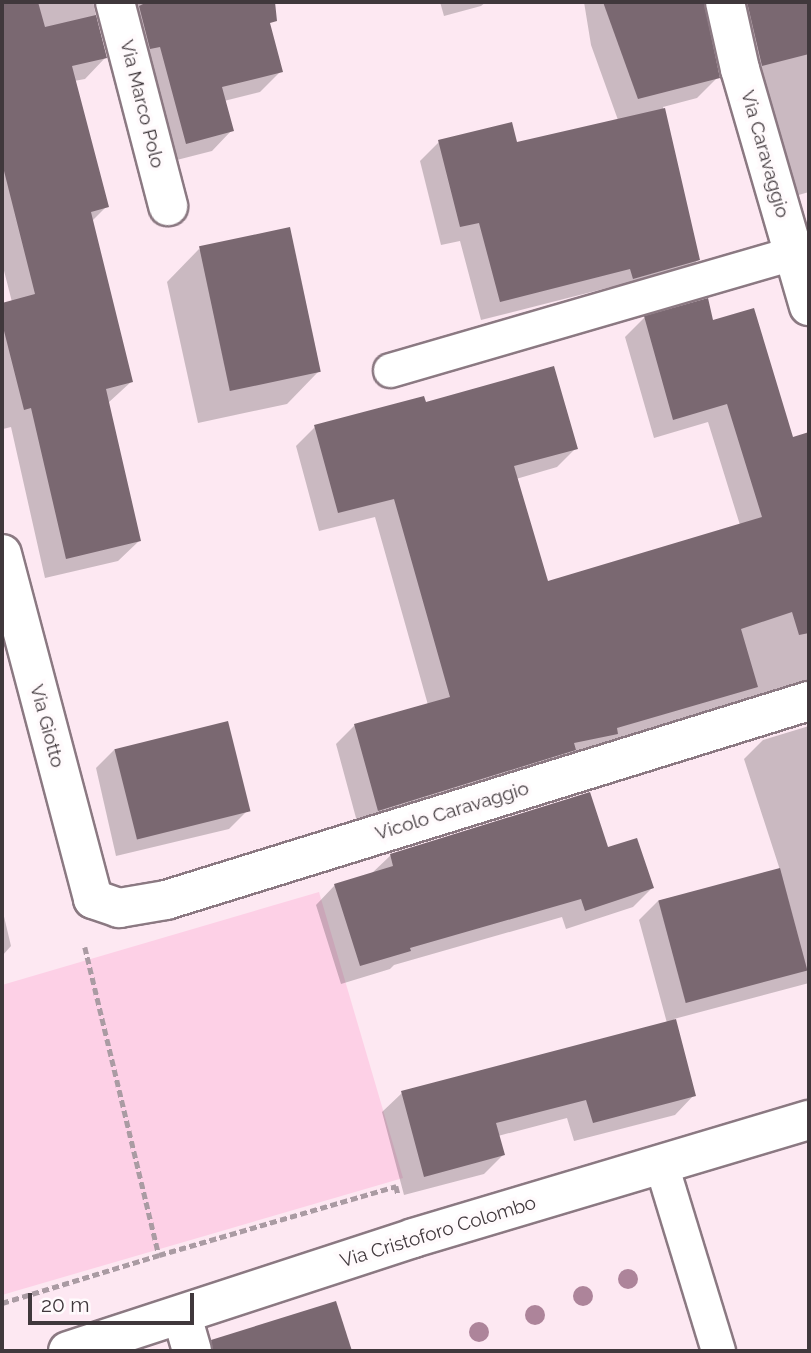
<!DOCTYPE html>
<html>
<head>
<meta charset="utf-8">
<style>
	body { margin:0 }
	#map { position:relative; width:811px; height:1353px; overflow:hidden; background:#fde8f2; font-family:Raleway,sans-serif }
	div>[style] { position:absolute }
	.green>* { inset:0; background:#fdd0e6 }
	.shadow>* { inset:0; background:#0003 }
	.building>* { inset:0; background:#7a6871; transform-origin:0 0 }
	.path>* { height:4.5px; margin-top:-2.25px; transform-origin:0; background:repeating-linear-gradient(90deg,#aa9ba3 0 7px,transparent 0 10.5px) }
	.roads { filter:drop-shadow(2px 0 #8b7982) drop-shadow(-2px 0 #8b7982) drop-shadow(0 2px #8b7982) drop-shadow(0 -2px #8b7982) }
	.lane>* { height:33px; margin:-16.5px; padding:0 16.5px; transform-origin:16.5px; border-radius:16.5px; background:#fff }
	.street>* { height:38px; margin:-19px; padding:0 19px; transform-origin:19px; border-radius:19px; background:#fff }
	.trees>* { width:20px; height:20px; margin:-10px; border-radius:50%; background:#ad849a }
	span { translate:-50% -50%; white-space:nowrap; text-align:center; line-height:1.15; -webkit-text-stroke:7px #fffafc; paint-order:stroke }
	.street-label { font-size:19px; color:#40383c }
	.frame { position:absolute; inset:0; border:4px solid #40383c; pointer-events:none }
	.scale { position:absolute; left:28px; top:1293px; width:166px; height:32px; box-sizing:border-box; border:4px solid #40383c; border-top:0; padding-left:9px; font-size:21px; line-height:24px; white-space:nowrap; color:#40383c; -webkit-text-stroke:5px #fffafc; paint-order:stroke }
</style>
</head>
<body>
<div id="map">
	<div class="green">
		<i style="clip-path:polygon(319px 892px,403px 1178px,2px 1295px,2px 985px)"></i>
	</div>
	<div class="shadow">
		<i style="clip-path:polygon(2px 2px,93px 2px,105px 58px,85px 79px,74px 81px,107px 206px,91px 222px,132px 381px,108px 403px,139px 541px,118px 561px,45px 578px,11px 427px,3px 429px,2px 424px,2px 305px,12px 302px,2px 263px)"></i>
		<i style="clip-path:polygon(101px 2px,262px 2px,281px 71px,260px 92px,224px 101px,232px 130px,212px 151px,165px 163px)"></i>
		<i style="clip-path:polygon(440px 2px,486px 2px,481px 6px,444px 16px)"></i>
		<i style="clip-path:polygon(584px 2px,703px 2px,718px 77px,697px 98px,663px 107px,698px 260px,678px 279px,614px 298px,611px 287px,481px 320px,460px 241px,441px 245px,420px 161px,439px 142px,516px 144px,618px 120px,591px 45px)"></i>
		<i style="clip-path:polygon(712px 2px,809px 2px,809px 192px,788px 198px)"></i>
		<i style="clip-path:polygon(199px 249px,319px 371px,287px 404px,198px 423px,167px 282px)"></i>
		<i style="clip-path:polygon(707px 300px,712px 322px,791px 439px,809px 434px,809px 711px,728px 709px,606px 744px,597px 752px,359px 829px,336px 744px,355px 725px,428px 705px,375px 517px,319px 531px,296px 446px,315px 427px,425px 404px,576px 448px,557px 467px,516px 479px,547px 583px,740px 525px,708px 422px,654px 438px,625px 337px,644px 318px)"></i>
		<i style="clip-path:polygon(809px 726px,809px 983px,674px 1019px,694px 1095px,675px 1115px,574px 1141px,567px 1118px,498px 1136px,503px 1155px,484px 1174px,404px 1195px,382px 1112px,402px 1093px,667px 1023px,639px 920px,658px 901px,780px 870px,744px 759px,763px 740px)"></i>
		<i style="clip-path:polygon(115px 749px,248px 810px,229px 829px,116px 856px,96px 768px)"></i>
		<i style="clip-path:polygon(607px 849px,652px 888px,633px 907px,566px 929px,562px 917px,394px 965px,390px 969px,341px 984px,316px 905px,335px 885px,371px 874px,391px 855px)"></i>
		<i style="clip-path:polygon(2px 908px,11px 946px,2px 956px)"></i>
		<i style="clip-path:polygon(335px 1303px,351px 1351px,236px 1351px,235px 1347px)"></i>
	</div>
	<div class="building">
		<i style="clip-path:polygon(2px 2px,38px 2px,45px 27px,96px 15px,107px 58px,72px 66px,109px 207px,91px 212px,133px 382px,106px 389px,141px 541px,66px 559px,31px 408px,24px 410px,2px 323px,2px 303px,35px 294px,2px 163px)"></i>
		<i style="clip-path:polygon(147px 2px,275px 2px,277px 21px,270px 23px,283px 72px,222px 87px,234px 131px,186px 144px,160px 47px,150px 49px,139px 6px)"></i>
		<i style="clip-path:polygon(603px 2px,704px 2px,720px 78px,638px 99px)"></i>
		<i style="clip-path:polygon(747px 2px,809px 2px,809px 54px,762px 66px)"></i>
		<i style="clip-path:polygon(665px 108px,700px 260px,633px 279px,630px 269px,500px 302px,479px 223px,460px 227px,438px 140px,512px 122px,517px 142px)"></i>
		<i style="left:290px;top:227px;width:148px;height:93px;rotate:78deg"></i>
		<i style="clip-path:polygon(708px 298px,713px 320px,754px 308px,793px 437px,809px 432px,809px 633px,799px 635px,792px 612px,741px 629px,758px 687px,617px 728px,618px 734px,574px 743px,576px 750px,378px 811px,354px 724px,450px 697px,394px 499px,338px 513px,314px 425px,424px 396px,426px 402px,554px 366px,578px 449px,514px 466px,548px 581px,762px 517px,727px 404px,673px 420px,644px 316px)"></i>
		<i style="left:228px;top:721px;width:93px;height:117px;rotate:76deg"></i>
		<i style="clip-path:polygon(590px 792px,608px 847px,637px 838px,654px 888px,585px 911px,581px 899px,410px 948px,411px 951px,360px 966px,334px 884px,393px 866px,390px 854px)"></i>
		<i style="left:780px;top:868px;width:106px;height:126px;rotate:75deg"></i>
		<i style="clip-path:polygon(676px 1019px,696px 1096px,593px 1123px,586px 1100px,496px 1123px,505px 1155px,424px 1177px,401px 1091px)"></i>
		<i style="clip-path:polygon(336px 1301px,352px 1351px,213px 1351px,211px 1340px)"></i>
	</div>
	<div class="path">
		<i style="left:85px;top:947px;width:317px;rotate:76.5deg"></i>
		<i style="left:159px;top:1255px;width:247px;rotate:-16.2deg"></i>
		<i style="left:396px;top:1186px;width:8px;rotate:76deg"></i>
		<i style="left:2px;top:1303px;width:164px;rotate:-17deg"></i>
	</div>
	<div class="roads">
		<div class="lane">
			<i style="left:390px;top:370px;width:420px;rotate:-16.2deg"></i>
			<i style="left:661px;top:1164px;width:195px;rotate:73deg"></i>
		</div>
		<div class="street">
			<i style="left:115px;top:2px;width:211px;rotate:75.4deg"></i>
			<i style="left:725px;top:2px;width:69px;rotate:77.4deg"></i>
			<i style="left:740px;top:69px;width:247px;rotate:73.8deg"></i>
			<i style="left:2px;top:554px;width:357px;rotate:75.2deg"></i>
			<i style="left:93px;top:899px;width:28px;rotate:19deg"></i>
			<i style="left:119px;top:908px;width:48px;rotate:-9.7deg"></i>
			<i style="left:166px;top:900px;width:673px;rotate:-17.2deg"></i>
			<i style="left:182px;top:1316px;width:36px;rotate:74deg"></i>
			<i style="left:68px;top:1351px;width:363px;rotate:-18.1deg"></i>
			<i style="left:413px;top:1238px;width:413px;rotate:-16.6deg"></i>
		</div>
	</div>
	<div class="trees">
		<i style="left:628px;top:1279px"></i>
		<i style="left:583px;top:1296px"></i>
		<i style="left:535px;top:1315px"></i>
		<i style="left:479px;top:1332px"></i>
	</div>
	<div class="street-label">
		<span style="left:142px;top:104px;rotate:76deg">Via Marco Polo</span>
		<span style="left:765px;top:154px;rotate:74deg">Via Caravaggio</span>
		<span style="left:47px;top:726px;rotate:75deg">Via Giotto</span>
		<span style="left:452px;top:811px;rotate:-17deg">Vicolo Caravaggio</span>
		<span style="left:438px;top:1232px;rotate:-17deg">Via Cristoforo Colombo</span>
	</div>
	<div class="frame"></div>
	<div class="scale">20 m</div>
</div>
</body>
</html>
